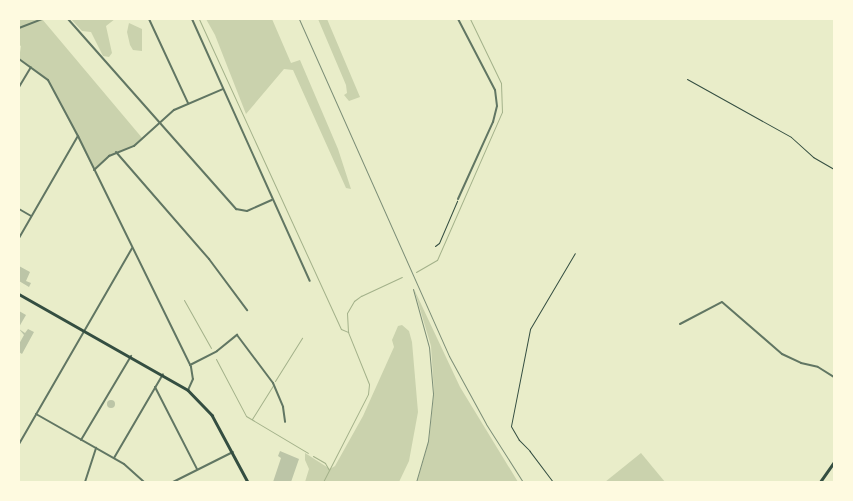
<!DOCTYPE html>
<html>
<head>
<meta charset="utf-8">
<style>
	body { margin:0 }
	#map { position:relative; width:853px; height:501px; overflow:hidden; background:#e9edc9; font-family:"Noto Serif",serif }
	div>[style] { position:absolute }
	.green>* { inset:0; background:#cad2ad }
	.stream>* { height:1px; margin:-0.5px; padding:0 0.5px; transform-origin:0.5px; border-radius:0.5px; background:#a3b18a }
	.building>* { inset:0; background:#bcc5a7 }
	.round { border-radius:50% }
	.path>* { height:1px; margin:-0.5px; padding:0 0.5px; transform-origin:0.5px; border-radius:0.5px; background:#344e41 }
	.minor>* { height:2px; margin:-1px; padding:0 1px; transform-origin:1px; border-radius:1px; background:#617663 }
	.secondary>* { height:2.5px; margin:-1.25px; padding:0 1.25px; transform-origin:1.25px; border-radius:1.25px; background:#344e41 }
	.rail>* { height:1px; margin:-0.5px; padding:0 0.5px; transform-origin:0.5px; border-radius:0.5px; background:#7c8e77 }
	span { translate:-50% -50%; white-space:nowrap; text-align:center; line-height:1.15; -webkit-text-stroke:3px #fefae0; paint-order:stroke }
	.frame { position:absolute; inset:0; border:20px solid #fefae0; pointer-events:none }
</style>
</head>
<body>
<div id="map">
	<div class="green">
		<i style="clip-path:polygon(19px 19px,42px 19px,143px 139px,134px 146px,109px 156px,94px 170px,48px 80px,19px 59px,21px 46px,19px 45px)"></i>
		<i style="clip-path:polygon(71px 19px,115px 19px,106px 26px,112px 53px,109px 57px,103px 56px,91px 32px,82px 31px)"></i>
		<i style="clip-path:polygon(206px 19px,272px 19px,291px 63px,300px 60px,338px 149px,351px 189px,346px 188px,293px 70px,284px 69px,246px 114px,215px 35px)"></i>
		<i style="clip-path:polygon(318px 19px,327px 19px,360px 97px,349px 101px,344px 95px,347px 93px,346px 85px)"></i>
		<i style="clip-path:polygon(129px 23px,142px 29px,142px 51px,133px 50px,130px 45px,127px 32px)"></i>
		<i style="clip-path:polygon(414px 289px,460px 387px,518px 482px,417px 482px,429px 441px,434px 393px,431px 346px)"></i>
		<i style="clip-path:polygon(402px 325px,409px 331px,412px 342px,418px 412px,409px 461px,399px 482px,305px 482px,309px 469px,305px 460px,305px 453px,330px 469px,335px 466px,363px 416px,394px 347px,392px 340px,398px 326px)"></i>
		<i style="clip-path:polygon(641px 453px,665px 482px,605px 482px)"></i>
	</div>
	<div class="stream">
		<i style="left:199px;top:19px;width:341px;rotate:65.4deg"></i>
		<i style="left:341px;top:329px;width:8px;rotate:23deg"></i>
		<i style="left:416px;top:272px;width:24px;rotate:-30deg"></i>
		<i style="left:437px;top:260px;width:162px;rotate:-66.3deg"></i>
		<i style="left:502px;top:112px;width:29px;rotate:-92deg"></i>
		<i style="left:501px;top:83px;width:71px;rotate:-115.8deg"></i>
		<i style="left:184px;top:300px;width:55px;rotate:60.6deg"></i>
		<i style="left:216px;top:359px;width:64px;rotate:62.2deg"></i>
		<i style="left:246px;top:416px;width:72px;rotate:30.8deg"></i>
		<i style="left:275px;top:381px;width:51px;rotate:-57.9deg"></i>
		<i style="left:252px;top:419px;width:39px;rotate:-58deg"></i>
		<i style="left:313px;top:456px;width:14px;rotate:30deg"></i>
		<i style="left:325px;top:463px;width:8px;rotate:60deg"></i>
		<i style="left:323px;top:482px;width:99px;rotate:-62.9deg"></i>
		<i style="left:368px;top:394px;width:10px;rotate:-84deg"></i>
		<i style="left:369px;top:384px;width:56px;rotate:-112deg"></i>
		<i style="left:348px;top:332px;width:19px;rotate:-93deg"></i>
		<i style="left:347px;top:313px;width:14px;rotate:-60deg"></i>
		<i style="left:354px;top:301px;width:9px;rotate:-36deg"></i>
		<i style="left:361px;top:296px;width:45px;rotate:-24.9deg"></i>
	</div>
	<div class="building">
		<i style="clip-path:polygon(19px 266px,30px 272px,26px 281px,31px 283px,29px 287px,19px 281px)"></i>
		<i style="clip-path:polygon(19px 311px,26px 315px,19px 327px)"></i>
		<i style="clip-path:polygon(19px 329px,25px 333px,28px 329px,34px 332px,22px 354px,19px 352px,19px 344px,24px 335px)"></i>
		<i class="round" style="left:107px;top:400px;width:8px;height:8px"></i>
		<i style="clip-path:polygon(280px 451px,299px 459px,291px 482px,273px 482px,281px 458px,278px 456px)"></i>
	</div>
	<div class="path">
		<i style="left:687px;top:79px;width:119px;rotate:29.1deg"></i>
		<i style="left:791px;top:137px;width:30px;rotate:42deg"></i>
		<i style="left:813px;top:157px;width:24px;rotate:30deg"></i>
		<i style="left:435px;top:246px;width:5px;rotate:-37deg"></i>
		<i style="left:439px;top:243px;width:46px;rotate:-66.8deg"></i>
		<i style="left:553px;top:482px;width:39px;rotate:-127deg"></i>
		<i style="left:530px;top:451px;width:16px;rotate:-135deg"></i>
		<i style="left:519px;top:440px;width:16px;rotate:-120deg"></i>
		<i style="left:511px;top:426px;width:99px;rotate:-78.9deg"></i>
		<i style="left:530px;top:329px;width:88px;rotate:-59.4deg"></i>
	</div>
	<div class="minor">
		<i style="left:68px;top:19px;width:254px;rotate:48.5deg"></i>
		<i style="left:236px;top:209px;width:11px;rotate:10deg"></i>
		<i style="left:247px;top:211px;width:27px;rotate:-24deg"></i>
		<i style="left:149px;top:19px;width:93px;rotate:65.1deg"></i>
		<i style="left:192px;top:19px;width:287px;rotate:65.8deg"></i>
		<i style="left:19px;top:28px;width:26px;rotate:-21deg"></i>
		<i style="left:19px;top:59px;width:36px;rotate:36deg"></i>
		<i style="left:48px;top:80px;width:64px;rotate:61.8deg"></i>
		<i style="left:78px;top:136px;width:257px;rotate:63.9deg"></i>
		<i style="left:191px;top:367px;width:12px;rotate:81deg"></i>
		<i style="left:193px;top:379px;width:12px;rotate:114deg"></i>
		<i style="left:19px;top:87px;width:23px;rotate:-59deg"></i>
		<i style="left:116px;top:152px;width:142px;rotate:49deg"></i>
		<i style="left:209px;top:259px;width:64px;rotate:53.3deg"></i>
		<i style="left:94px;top:170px;width:21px;rotate:-43deg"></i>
		<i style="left:109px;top:156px;width:27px;rotate:-22deg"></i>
		<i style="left:134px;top:146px;width:54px;rotate:-42deg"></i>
		<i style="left:174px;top:110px;width:53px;rotate:-23.2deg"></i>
		<i style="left:458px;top:199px;width:85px;rotate:-65.6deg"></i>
		<i style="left:493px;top:122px;width:16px;rotate:-76deg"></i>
		<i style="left:497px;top:106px;width:16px;rotate:-97deg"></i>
		<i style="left:495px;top:90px;width:80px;rotate:-117.5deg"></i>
		<i style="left:19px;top:209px;width:14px;rotate:30deg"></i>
		<i style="left:19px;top:238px;width:118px;rotate:-60deg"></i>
		<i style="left:680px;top:324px;width:47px;rotate:-27.6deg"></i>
		<i style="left:722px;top:302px;width:79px;rotate:40.9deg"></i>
		<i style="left:782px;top:354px;width:21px;rotate:25deg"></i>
		<i style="left:801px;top:363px;width:17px;rotate:13deg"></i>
		<i style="left:818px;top:367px;width:19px;rotate:32deg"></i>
		<i style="left:190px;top:365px;width:30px;rotate:-27deg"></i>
		<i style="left:217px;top:351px;width:26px;rotate:-39deg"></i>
		<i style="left:237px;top:335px;width:60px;rotate:53.1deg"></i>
		<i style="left:273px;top:383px;width:26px;rotate:67deg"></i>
		<i style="left:283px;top:407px;width:15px;rotate:82deg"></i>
		<i style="left:155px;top:387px;width:92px;rotate:62.9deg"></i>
		<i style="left:36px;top:414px;width:101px;rotate:29.6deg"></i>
		<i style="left:124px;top:464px;width:27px;rotate:42deg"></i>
		<i style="left:81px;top:440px;width:98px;rotate:-59.2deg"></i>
		<i style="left:19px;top:444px;width:226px;rotate:-60deg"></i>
		<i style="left:114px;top:458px;width:97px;rotate:-59.7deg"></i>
		<i style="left:85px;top:482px;width:36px;rotate:-72deg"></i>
		<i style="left:173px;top:482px;width:67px;rotate:-26.6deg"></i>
	</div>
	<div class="secondary">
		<i style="left:19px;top:294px;width:194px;rotate:29.6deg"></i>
		<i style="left:188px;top:390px;width:35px;rotate:46deg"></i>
		<i style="left:212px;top:415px;width:76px;rotate:61.8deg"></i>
		<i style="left:820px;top:482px;width:24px;rotate:-55deg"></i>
	</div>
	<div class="rail">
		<i style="left:299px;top:19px;width:369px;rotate:66deg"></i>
		<i style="left:449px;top:356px;width:77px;rotate:61.4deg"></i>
		<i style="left:486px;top:424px;width:69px;rotate:57.5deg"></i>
		<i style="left:413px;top:289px;width:60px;rotate:74.6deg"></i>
		<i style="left:429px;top:347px;width:47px;rotate:85.1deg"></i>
		<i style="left:433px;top:394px;width:47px;rotate:96.1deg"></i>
		<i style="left:428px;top:441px;width:43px;rotate:106.3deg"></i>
	</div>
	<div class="frame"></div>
</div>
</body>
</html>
